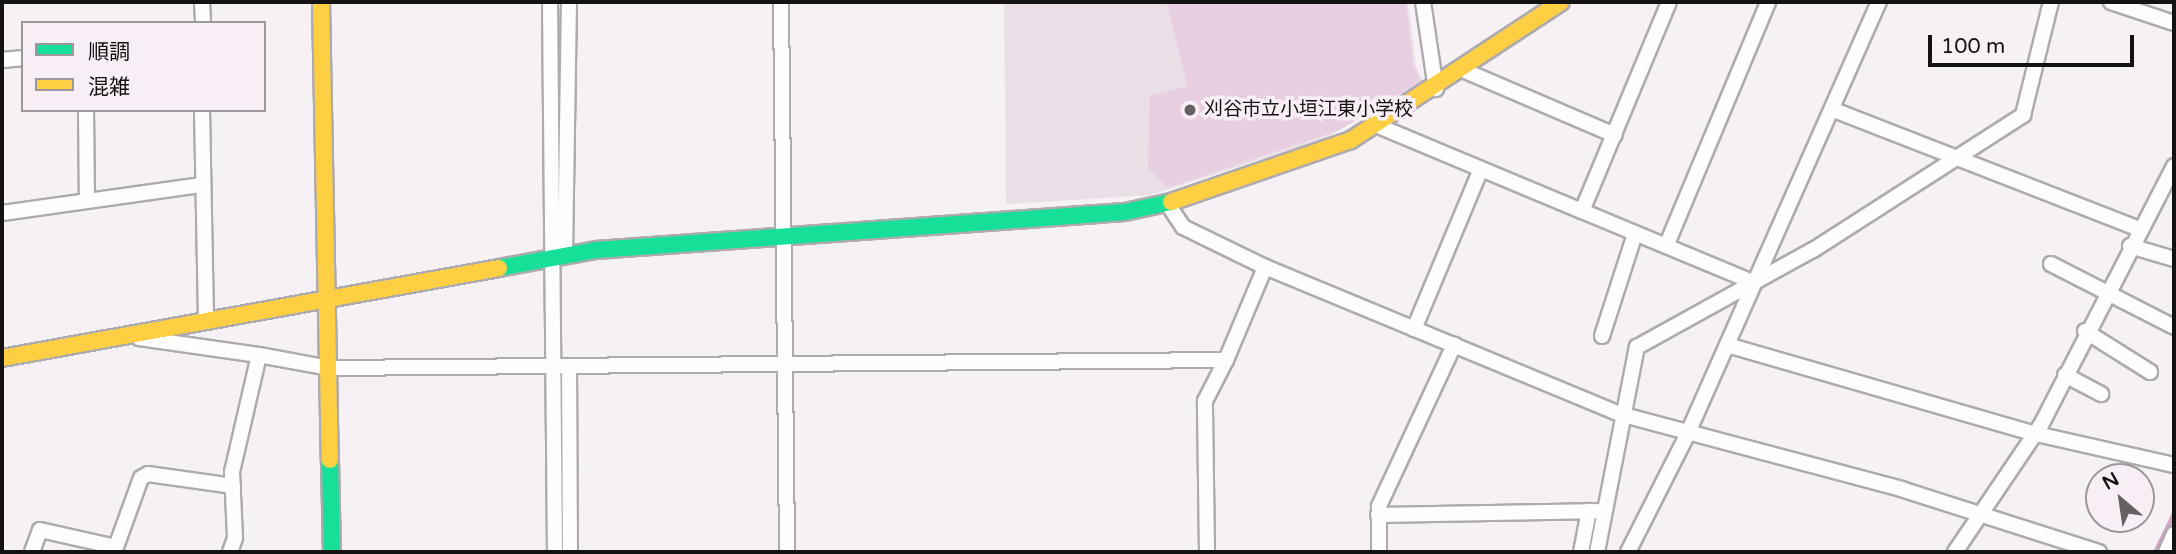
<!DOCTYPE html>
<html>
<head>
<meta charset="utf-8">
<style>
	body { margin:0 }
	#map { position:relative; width:2176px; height:554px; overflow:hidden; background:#f6f1f5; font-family:"Varela Round","Noto Sans JP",sans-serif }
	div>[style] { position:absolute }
	.built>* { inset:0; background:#eadfe7 }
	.green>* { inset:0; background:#e7cee1 }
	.stream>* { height:4.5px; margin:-2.25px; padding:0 2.25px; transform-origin:2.25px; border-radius:2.25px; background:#d2a7c9 }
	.roads { filter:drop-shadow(2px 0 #aeabae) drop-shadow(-2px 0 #aeabae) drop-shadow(0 2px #aeabae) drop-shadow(0 -2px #aeabae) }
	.street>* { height:14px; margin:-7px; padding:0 7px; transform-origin:7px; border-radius:7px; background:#fefdfe }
	.fast>* { height:16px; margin:-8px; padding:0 8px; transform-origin:8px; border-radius:8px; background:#16e098 }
	.slow>* { height:16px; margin:-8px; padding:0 8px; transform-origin:8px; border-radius:8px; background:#ffcf43 }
	.dots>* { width:19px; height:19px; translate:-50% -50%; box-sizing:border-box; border:4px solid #f8eff6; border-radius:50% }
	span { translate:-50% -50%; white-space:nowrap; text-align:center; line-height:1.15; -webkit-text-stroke:7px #f8eff6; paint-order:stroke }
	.poi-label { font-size:19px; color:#151214 }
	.left { translate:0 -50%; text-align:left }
	.frame { position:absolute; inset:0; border:4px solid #151214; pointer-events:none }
	.legend { position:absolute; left:21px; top:21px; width:245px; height:91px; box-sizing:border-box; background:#f8eff6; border:2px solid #9d979c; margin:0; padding:9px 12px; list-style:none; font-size:21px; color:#151214 }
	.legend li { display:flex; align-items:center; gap:14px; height:35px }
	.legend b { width:35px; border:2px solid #9d979c }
	.north { position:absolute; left:2085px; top:463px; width:70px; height:70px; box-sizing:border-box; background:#f8eff6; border:2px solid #9d979c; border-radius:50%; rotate:331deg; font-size:19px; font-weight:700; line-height:28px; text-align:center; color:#151214 }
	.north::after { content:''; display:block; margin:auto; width:24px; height:32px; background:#646063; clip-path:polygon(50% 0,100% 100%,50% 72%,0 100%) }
	.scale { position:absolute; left:1928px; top:35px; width:206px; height:32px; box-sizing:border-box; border:4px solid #151214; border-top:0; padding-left:9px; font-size:21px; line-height:24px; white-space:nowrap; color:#151214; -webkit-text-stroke:5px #f8eff6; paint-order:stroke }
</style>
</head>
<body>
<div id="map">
	<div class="built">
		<i style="clip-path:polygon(1004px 2px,1408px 2px,1416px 67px,1423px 82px,1326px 138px,1151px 195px,1006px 204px)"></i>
	</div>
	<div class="green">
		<i style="clip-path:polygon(1166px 2px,1406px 2px,1414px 68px,1421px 81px,1337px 131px,1167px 188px,1148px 167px,1150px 96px,1188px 86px)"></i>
	</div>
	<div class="stream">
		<i style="left:560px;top:170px;width:137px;rotate:-90.8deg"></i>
		<i style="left:558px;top:33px;width:16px;rotate:-72deg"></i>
		<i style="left:2155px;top:552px;width:43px;rotate:-64deg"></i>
	</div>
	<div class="roads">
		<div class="street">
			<i style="left:202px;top:2px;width:21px;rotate:87deg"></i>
			<i style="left:550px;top:2px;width:550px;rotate:89.48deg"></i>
			<i style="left:781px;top:2px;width:550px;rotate:89.37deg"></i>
			<i style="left:1423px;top:2px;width:88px;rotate:81.5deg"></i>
			<i style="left:2111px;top:2px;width:66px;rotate:18.4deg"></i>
			<i style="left:2px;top:60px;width:21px;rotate:-5deg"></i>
			<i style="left:1463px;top:70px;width:165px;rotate:23.2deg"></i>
			<i style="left:86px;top:110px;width:91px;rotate:89.4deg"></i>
			<i style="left:202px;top:110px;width:208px;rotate:88.9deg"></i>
			<i style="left:1834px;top:110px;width:327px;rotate:21.3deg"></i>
			<i style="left:1376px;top:125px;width:223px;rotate:22.7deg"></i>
			<i style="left:1582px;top:211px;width:226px;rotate:-67.4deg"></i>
			<i style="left:1167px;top:203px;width:29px;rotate:56deg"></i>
			<i style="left:1183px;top:227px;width:91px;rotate:26deg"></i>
			<i style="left:1265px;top:267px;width:384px;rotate:22.5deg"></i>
			<i style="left:1620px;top:414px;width:291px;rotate:14.9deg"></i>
			<i style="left:1901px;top:489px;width:208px;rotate:17.7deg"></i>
			<i style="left:1582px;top:211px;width:187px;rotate:22.6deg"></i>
			<i style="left:2px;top:213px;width:202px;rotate:-8deg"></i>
			<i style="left:1667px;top:244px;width:262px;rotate:-67.3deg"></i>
			<i style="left:2130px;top:246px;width:46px;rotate:16.5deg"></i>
			<i style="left:565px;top:255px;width:253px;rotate:-89.1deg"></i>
			<i style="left:2051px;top:264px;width:138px;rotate:27.1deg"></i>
			<i style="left:1414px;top:329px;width:173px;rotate:-67.3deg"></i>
			<i style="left:2085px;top:331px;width:77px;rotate:32.2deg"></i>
			<i style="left:1602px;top:336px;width:107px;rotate:-72.1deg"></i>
			<i style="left:139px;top:338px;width:121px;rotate:8.1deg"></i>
			<i style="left:1727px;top:345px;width:317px;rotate:16.1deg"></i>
			<i style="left:2032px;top:433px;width:146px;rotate:12.7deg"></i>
			<i style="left:569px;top:366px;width:186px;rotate:89.7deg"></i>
			<i style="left:2065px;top:375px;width:41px;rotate:27.8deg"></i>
			<i style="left:1378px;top:515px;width:225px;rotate:-1deg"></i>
			<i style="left:32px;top:552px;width:23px;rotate:-70deg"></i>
			<i style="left:40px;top:530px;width:78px;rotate:12.6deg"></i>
			<i style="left:116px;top:547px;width:73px;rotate:-70.1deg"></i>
			<i style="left:141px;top:478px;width:8px;rotate:-30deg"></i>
			<i style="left:148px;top:474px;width:86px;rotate:8deg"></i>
			<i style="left:230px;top:552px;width:15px;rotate:-70deg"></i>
			<i style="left:235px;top:538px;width:66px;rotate:-92.6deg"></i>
			<i style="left:232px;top:472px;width:120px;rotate:-77deg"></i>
			<i style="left:259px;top:355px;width:71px;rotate:10.5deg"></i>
			<i style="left:329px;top:368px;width:897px;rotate:-0.51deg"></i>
			<i style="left:1226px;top:360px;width:101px;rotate:-67.2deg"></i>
			<i style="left:1207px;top:552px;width:151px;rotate:-90.8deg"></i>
			<i style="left:1205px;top:401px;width:46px;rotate:-62.9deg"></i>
			<i style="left:1379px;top:552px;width:46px;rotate:-90deg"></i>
			<i style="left:1379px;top:506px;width:178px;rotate:-65deg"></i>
			<i style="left:1581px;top:552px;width:42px;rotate:-79deg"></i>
			<i style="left:1597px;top:552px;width:209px;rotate:-79deg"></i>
			<i style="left:1637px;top:347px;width:201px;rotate:-28.9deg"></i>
			<i style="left:1813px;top:250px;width:250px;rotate:-32.7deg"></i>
			<i style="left:2023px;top:115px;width:116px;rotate:-76.1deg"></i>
			<i style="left:1628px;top:552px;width:131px;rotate:-63.2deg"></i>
			<i style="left:1687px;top:435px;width:474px;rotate:-66.1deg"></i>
			<i style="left:1955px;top:552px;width:153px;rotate:-55.9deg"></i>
			<i style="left:2041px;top:425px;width:291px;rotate:-62.8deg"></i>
			<i style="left:2166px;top:552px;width:20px;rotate:-66deg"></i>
		</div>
		<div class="fast">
			<i style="left:499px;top:268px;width:99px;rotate:-10.5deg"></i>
			<i style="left:596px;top:250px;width:530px;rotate:-4.11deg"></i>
			<i style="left:1125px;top:212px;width:47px;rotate:-12.3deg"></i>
			<i style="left:330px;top:460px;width:92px;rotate:88.8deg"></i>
		</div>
		<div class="slow">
			<i style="left:321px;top:2px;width:458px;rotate:88.9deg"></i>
			<i style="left:1171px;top:202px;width:190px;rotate:-19deg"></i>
			<i style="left:1351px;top:140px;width:251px;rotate:-33.3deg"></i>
			<i style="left:2px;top:358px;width:505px;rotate:-10.26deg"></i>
		</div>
	</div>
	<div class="dots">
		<i style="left:1190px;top:110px;background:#646063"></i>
	</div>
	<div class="poi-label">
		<span class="left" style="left:1204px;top:110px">刈谷市立小垣江東小学校</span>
	</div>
	<div class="frame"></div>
	<ul class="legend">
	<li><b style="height:9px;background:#16e098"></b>順調</li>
	<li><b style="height:9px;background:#ffcf43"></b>混雑</li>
	</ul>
	<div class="north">N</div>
	<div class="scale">100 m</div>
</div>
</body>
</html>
